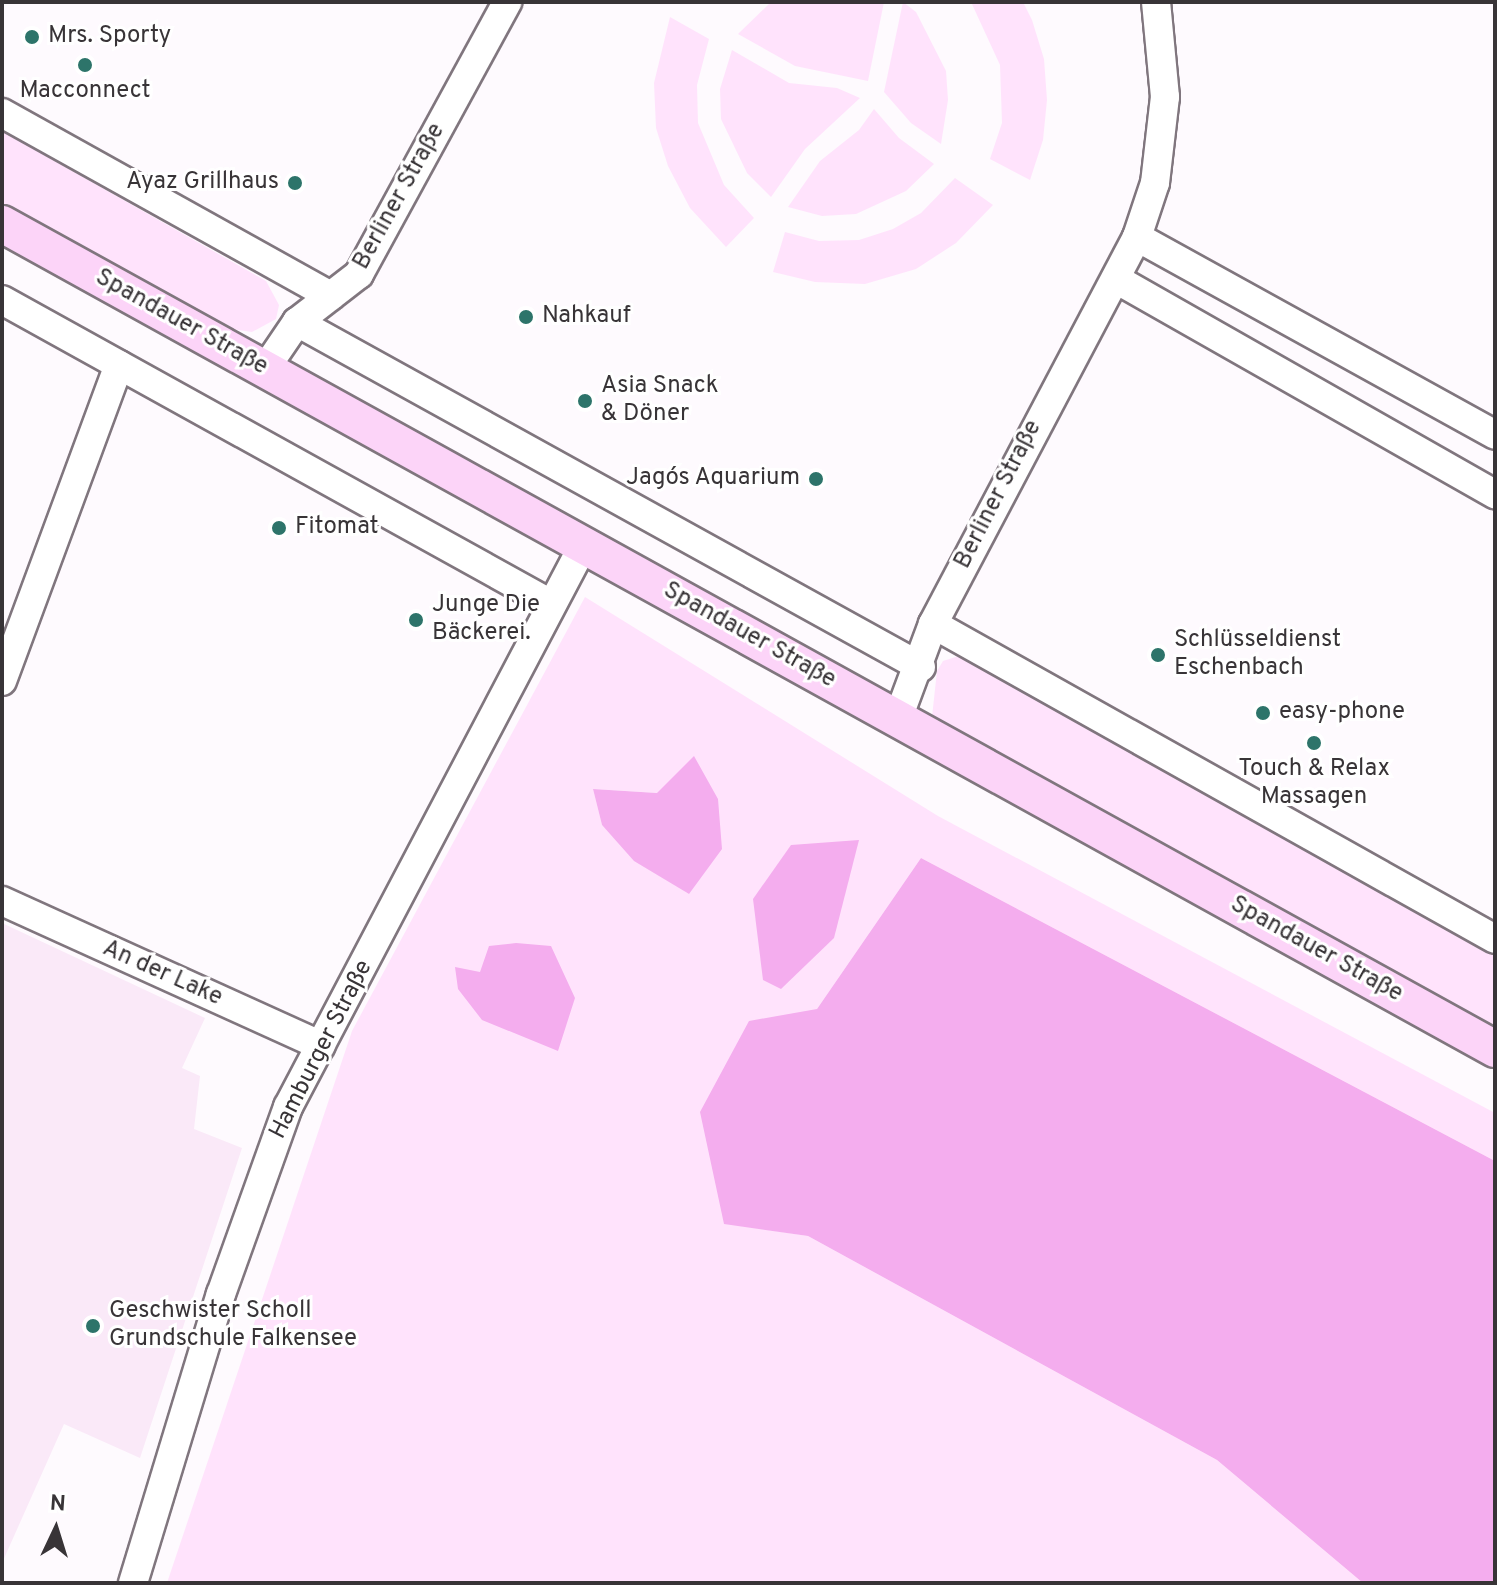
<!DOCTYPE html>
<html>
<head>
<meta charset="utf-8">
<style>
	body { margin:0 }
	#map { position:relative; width:1497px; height:1585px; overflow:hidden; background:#fefafe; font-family:Overpass,sans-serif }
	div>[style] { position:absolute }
	.built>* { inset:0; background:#fae9f8 }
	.green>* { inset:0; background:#ffe3fc }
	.water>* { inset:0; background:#f4adee }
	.roads { filter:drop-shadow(2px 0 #80767e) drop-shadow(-2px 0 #80767e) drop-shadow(0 2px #80767e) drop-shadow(0 -2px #80767e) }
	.minor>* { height:28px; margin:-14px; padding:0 14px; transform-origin:14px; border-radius:14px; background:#fff }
	.major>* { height:36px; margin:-18px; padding:0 18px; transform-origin:18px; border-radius:18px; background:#fcd4f8 }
	.dots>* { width:22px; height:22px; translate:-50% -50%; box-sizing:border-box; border:4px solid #fff; border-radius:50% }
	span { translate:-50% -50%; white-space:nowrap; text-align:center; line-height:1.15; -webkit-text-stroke:6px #fff; paint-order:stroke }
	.poi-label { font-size:24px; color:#383437 }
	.left { translate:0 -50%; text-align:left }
	.right { translate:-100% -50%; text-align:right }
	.street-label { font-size:24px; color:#383437 }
	.frame { position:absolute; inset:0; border:4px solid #383437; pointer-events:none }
	.north { position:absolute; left:16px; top:1489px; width:80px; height:80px; -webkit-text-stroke:6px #fff; paint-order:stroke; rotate:4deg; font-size:22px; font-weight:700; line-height:32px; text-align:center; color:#383437 }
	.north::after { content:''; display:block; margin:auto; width:28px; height:36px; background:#383437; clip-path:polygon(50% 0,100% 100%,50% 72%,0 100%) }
</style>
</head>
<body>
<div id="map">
	<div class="built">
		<i style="clip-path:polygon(2px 923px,205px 1018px,182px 1068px,200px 1076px,194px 1129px,242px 1148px,140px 1458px,64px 1424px,2px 1563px)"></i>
	</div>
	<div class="green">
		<i style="clip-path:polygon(771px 2px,884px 2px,868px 81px,795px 66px,738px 34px)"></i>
		<i style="clip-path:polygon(903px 2px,916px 12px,946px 71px,948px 100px,941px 144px,911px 123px,884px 92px)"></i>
		<i style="clip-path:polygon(971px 2px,1023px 2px,1032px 20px,1044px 59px,1047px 100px,1043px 140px,1030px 180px,990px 159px,1002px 123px,1000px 65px)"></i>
		<i style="clip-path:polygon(670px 17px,709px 39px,697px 85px,698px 123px,724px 185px,754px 218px,726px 247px,690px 208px,668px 166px,656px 128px,654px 83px)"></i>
		<i style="clip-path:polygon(732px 50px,789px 83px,837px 88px,860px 98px,805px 149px,771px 197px,747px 173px,721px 119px,720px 89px)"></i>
		<i style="clip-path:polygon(874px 109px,899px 138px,934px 164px,906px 191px,856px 214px,822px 216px,788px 207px,820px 161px,859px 130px)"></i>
		<i style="clip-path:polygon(2px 131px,266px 281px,279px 305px,276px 319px,252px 332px,225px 328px,2px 204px)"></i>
		<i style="clip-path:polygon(955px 178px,993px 205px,956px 243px,916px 269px,865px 284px,815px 282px,773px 272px,785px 232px,819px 241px,859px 240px,893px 229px,921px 213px)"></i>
		<i style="clip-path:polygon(evenodd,585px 597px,938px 816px,1495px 1113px,1495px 1161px,921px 858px,817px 1009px,724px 1223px,808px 1236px,1217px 1460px,1363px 1583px,167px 1583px,352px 1031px,585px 597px,593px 789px,658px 793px,689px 894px,634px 860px,602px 825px,593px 789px)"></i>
		<i style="clip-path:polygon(965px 654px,1495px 955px,1495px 1027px,932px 717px,937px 671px,943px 661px)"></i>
	</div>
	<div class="water">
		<i style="clip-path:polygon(694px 756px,718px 799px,722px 849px,689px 894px,634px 861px,602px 825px,593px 789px,657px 793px)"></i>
		<i style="clip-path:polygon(859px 840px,834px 938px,781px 989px,763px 980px,753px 899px,791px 845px)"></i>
		<i style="clip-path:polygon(921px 858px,1495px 1161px,1495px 1583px,1363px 1583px,1217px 1460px,808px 1236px,724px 1224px,700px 1112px,749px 1021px,817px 1009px)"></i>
		<i style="clip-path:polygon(516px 943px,551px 946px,575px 998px,558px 1051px,482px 1020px,458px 989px,455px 967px,480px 972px,489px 946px)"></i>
	</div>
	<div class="roads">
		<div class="minor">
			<i style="left:2px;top:113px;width:376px;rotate:29.1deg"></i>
			<i style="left:1137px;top:237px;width:409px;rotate:28.9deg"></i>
			<i style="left:1116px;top:279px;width:436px;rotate:29.6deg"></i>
			<i style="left:2px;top:300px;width:628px;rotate:28.97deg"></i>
			<i style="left:297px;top:322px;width:713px;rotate:28.94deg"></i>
			<i style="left:265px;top:369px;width:57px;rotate:-55.8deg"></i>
			<i style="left:297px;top:322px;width:78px;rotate:-37.7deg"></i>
			<i style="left:359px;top:274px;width:310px;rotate:-61.4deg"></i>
			<i style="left:933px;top:624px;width:644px;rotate:29.27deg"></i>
			<i style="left:2px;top:681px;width:337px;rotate:-69.7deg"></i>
			<i style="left:898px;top:718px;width:100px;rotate:-69.6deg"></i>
			<i style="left:933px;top:624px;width:437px;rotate:-62.2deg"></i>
			<i style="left:1137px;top:237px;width:57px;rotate:-71.6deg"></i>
			<i style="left:1155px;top:183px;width:87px;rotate:-83.4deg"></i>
			<i style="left:1165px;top:97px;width:95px;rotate:-95.4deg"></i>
			<i style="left:2px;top:901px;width:350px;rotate:24.4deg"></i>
			<i style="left:133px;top:1583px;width:302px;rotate:-73.1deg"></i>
			<i style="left:221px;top:1294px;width:199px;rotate:-70.3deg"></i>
			<i style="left:288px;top:1107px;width:634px;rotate:-62.26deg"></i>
		</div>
		<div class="major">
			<i style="left:2px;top:224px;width:1706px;rotate:28.92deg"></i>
		</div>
	</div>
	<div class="dots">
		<i style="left:32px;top:37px;background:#2d746a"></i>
		<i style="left:85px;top:65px;background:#2d746a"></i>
		<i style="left:295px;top:183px;background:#2d746a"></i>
		<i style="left:526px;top:317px;background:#2d746a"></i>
		<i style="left:585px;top:401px;background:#2d746a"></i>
		<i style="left:816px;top:479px;background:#2d746a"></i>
		<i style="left:279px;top:528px;background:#2d746a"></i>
		<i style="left:416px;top:620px;background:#2d746a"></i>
		<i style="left:1158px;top:655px;background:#2d746a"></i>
		<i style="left:1263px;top:713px;background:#2d746a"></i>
		<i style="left:1314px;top:743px;background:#2d746a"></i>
		<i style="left:93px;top:1326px;background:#2d746a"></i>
	</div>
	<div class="poi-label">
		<span class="left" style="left:48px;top:37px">Mrs. Sporty</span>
		<span style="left:85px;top:92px">Macconnect</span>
		<span class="right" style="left:279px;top:183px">Ayaz Grillhaus</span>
		<span class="left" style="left:542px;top:317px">Nahkauf</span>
		<span class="left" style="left:601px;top:401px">Asia Snack<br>&amp; Döner</span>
		<span class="right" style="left:800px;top:479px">Jago´s Aquarium</span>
		<span class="left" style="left:295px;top:528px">Fitomat</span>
		<span class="left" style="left:432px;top:620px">Junge Die<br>Bäckerei.</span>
		<span class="left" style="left:1174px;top:655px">Schlüsseldienst<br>Eschenbach</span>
		<span class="left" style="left:1279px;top:713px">easy-phone</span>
		<span style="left:1314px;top:784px">Touch &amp; Relax<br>Massagen</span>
		<span class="left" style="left:109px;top:1326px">Geschwister Scholl<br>Grundschule Falkensee</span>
	</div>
	<div class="street-label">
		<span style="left:400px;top:197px;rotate:-61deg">Berliner Straße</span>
		<span style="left:181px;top:323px;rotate:29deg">Spandauer Straße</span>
		<span style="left:999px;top:495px;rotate:-63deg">Berliner Straße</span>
		<span style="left:749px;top:636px;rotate:29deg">Spandauer Straße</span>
		<span style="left:1316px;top:950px;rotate:29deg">Spandauer Straße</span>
		<span style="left:162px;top:974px;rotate:24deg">An der Lake</span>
		<span style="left:322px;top:1050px;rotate:-63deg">Hamburger Straße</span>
	</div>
	<div class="frame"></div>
	<div class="north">N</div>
</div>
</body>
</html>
